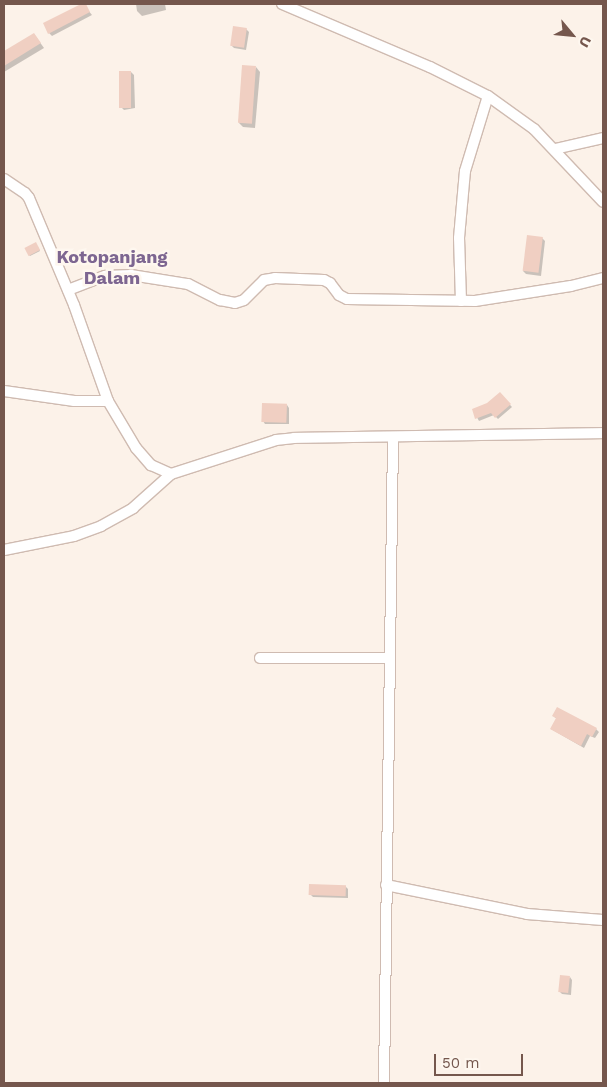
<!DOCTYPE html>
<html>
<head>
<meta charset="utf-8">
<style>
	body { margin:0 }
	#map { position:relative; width:607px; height:1087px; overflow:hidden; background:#fcf2e9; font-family:"Work Sans",sans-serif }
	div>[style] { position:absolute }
	.shadow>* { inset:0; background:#0003 }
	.building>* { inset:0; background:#f0cfc2; transform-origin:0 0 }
	.roads { filter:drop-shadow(1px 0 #cfbbb1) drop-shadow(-1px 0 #cfbbb1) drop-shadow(0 1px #cfbbb1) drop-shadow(0 -1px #cfbbb1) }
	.street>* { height:10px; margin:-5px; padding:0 5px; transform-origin:5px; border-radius:5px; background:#fff }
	span { translate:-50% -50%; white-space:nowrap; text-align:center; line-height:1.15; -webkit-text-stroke:5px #fef7ef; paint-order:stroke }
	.quarter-label { font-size:18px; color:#7d6691; font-weight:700 }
	.frame { position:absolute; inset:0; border:5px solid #75574d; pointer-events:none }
	.north { position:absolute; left:547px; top:10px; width:50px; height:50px; -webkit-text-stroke:4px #fef7ef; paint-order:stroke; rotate:118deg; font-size:14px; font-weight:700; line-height:20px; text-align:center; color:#75574d }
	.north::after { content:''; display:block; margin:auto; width:18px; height:22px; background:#75574d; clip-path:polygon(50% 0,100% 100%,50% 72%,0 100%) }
	.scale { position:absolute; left:434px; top:1054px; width:89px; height:22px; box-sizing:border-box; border:2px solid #75574d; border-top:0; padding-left:6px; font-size:15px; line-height:18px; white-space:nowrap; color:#75574d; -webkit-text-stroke:4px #fef7ef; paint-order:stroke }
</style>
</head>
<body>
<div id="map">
	<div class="shadow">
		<i style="clip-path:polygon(83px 4px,92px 15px,52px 36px,49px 33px,45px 24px)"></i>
		<i style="clip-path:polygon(136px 4px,165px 4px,166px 10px,142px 16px,137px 11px)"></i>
		<i style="clip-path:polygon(246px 29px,249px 32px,246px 50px,234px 48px,231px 45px)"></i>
		<i style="clip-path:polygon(34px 34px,44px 48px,4px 72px,4px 53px)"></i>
		<i style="clip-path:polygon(256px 67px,260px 72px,255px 128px,243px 127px,239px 123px)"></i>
		<i style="clip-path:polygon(131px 72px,134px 75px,135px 108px,124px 110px,121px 107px)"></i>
		<i style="clip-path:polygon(542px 238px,545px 241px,541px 276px,526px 274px,523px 271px)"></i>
		<i style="clip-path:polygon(36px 244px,40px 251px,30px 256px,29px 255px)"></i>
		<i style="clip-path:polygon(500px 394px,512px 407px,498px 419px,494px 415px,479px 421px,473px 410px,488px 405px)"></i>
		<i style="clip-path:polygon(287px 405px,289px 408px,289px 424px,265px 424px,263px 421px)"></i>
		<i style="clip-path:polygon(553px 716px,596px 729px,599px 732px,595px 738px,590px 736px,584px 748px,551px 729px,557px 719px)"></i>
		<i style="clip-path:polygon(345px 886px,348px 889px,348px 898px,313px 897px,310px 894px)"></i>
		<i style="clip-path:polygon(570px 977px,572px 980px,571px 995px,562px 994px,560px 992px)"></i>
	</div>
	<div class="building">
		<i style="clip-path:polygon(81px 4px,86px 4px,90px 12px,48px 34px,43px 23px)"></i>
		<i style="left:233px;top:26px;width:14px;height:20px;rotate:8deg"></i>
		<i style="clip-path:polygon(34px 33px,41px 43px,4px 66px,4px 51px)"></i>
		<i style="left:242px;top:65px;width:14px;height:58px;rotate:4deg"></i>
		<i style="left:119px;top:71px;width:12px;height:37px"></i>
		<i style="left:527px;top:235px;width:16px;height:36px;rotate:7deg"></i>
		<i style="left:36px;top:242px;width:9px;height:13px;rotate:63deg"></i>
		<i style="clip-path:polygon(500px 392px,511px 404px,495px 418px,491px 413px,475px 419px,472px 409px,487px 403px)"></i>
		<i style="left:262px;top:403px;width:25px;height:19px;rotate:2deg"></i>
		<i style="clip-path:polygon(557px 707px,597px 728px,592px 737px,587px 734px,581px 746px,550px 729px,556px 718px,552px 716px)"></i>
		<i style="left:309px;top:884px;width:37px;height:11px;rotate:2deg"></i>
		<i style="left:560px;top:975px;width:10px;height:17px;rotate:6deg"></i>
	</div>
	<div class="roads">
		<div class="street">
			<i style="left:282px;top:4px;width:161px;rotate:23.1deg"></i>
			<i style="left:430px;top:67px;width:65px;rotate:26.6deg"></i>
			<i style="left:488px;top:96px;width:57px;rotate:35.7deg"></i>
			<i style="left:534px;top:129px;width:100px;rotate:46.6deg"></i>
			<i style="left:555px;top:149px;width:49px;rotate:-12.9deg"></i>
			<i style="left:4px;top:179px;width:25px;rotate:34deg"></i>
			<i style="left:25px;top:193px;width:6px;rotate:51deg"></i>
			<i style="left:29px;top:198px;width:116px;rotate:67.2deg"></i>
			<i style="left:74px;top:305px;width:102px;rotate:70.5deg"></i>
			<i style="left:108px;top:401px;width:55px;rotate:59.2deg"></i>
			<i style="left:136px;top:448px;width:23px;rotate:49deg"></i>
			<i style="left:151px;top:465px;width:22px;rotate:24deg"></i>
			<i style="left:68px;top:290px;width:40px;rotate:-21deg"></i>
			<i style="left:105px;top:276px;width:26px;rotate:-2deg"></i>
			<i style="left:131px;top:275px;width:58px;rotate:9deg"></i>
			<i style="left:188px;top:284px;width:36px;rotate:27deg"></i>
			<i style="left:220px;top:300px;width:15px;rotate:11deg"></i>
			<i style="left:235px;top:303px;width:9px;rotate:-18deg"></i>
			<i style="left:244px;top:300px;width:28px;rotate:-45deg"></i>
			<i style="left:264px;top:280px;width:11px;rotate:-10deg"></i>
			<i style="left:275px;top:278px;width:49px;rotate:2.3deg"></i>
			<i style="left:324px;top:280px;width:7px;rotate:27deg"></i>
			<i style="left:330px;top:283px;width:15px;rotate:53deg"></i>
			<i style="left:339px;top:295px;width:9px;rotate:27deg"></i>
			<i style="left:347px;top:299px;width:128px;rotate:0.9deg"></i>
			<i style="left:475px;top:301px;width:97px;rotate:-8.9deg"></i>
			<i style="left:571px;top:286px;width:33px;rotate:-14deg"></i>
			<i style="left:461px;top:301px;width:63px;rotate:-91.8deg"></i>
			<i style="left:459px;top:238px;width:67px;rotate:-84.9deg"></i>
			<i style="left:465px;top:171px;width:78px;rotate:-73deg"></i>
			<i style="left:4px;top:391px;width:71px;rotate:8.1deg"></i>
			<i style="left:74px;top:401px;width:34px"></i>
			<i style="left:4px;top:550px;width:71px;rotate:-11.3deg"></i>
			<i style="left:74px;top:536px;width:29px;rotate:-20deg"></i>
			<i style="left:101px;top:526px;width:37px;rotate:-29deg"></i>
			<i style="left:133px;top:508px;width:51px;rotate:-41.8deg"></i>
			<i style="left:171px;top:474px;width:110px;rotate:-17.9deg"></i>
			<i style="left:276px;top:440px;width:18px;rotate:-6deg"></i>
			<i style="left:294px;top:438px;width:309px;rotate:-0.9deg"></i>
			<i style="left:260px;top:658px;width:130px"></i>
			<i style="left:386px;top:885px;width:144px;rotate:11.6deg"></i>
			<i style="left:527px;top:914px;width:76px;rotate:4.5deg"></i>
			<i style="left:384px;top:1083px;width:646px;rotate:-89.2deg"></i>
		</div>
	</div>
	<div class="quarter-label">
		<span style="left:112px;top:268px">Kotopanjang<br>Dalam</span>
	</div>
	<div class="frame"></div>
	<div class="north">U</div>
	<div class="scale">50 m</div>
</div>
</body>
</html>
